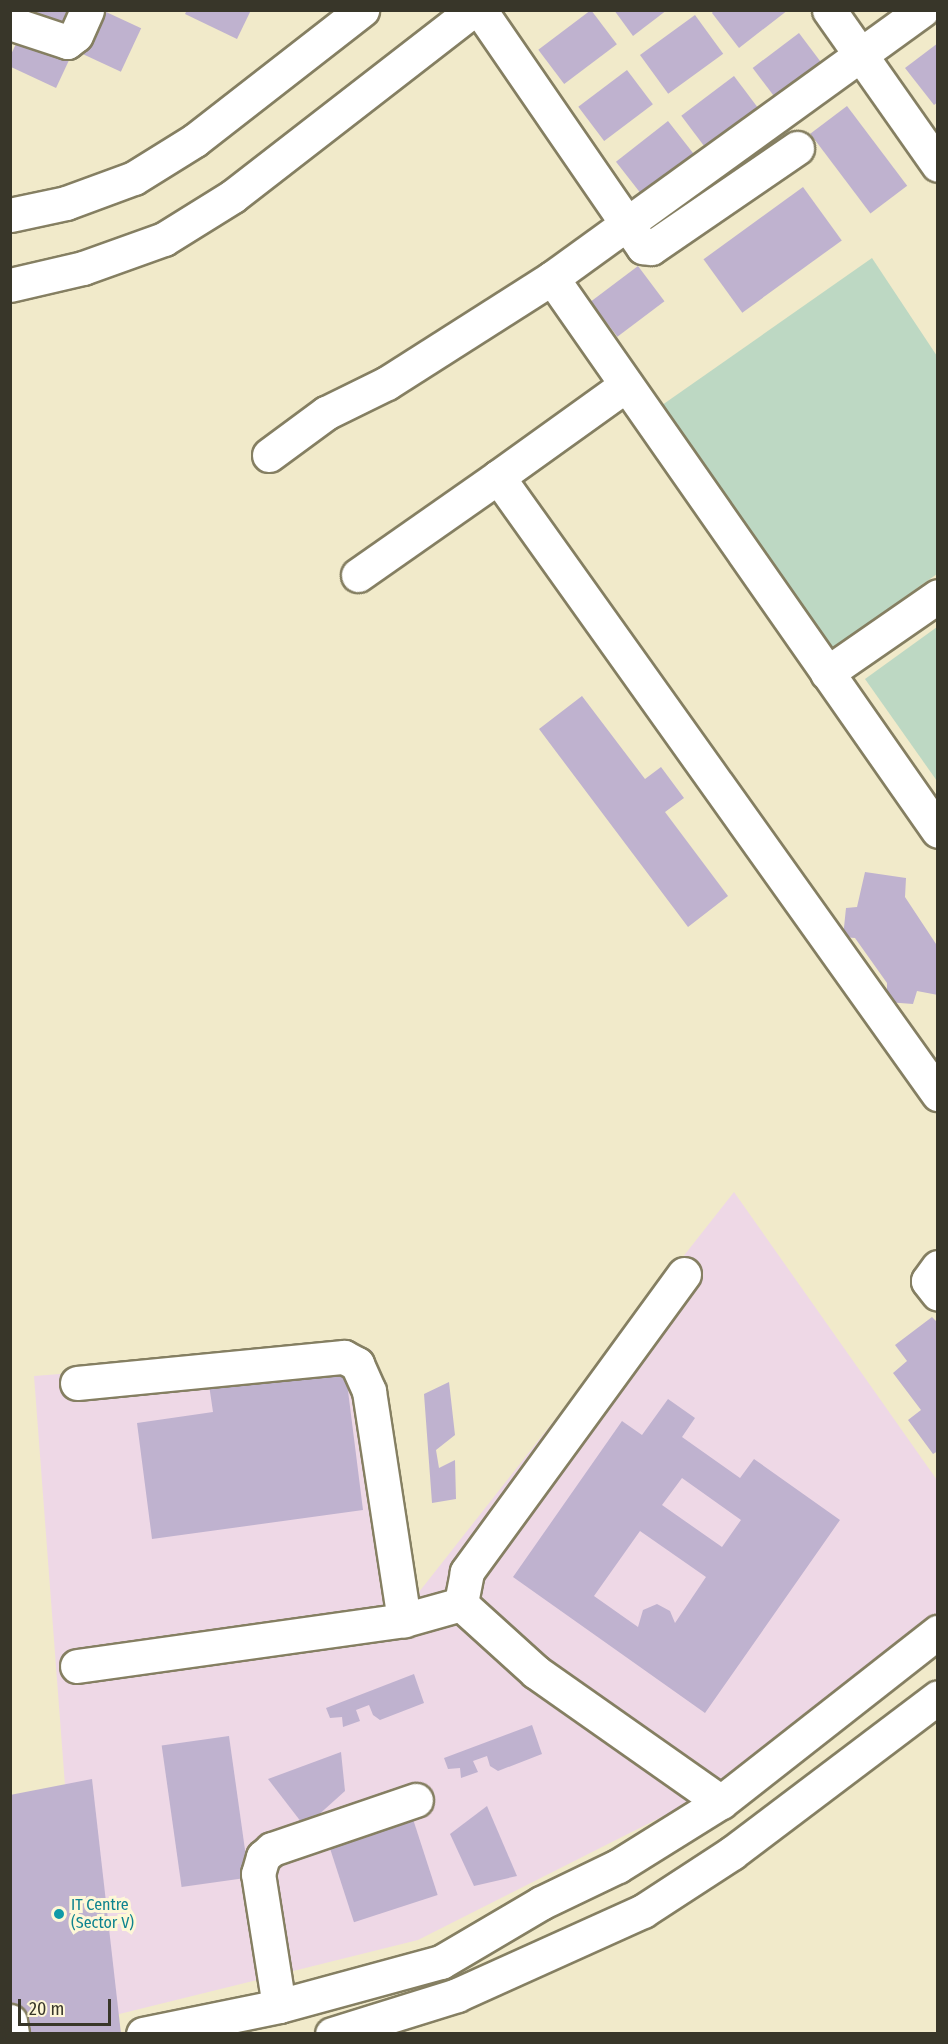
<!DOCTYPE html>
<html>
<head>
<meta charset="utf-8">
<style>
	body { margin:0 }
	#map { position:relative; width:948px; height:2044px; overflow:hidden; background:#f1eaca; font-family:"Fira Sans Condensed",sans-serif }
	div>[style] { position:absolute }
	.industrial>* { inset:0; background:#eed8e6 }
	.green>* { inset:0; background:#bdd8c3 }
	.building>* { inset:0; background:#bfb2cf; transform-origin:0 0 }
	.roads { filter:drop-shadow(2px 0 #857f62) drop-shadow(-2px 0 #857f62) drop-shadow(0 2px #857f62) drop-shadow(0 -2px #857f62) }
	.minor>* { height:33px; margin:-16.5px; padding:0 16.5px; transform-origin:16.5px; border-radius:16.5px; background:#fff }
	.major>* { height:33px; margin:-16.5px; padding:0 16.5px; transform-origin:16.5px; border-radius:16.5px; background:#fff }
	.dots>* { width:16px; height:16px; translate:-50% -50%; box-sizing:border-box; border:3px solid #fef7d7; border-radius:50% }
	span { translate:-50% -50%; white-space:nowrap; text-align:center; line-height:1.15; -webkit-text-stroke:6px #fef7d7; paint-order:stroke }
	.culture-label { font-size:16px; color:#0d838f }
	.left { translate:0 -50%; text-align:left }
	.frame { position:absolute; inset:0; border:12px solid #383629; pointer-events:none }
	.scale { position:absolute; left:18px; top:1999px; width:93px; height:27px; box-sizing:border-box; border:3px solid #383629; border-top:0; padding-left:8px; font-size:18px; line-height:21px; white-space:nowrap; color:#383629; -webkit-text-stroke:4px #fef7d7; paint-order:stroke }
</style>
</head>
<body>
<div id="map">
	<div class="industrial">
		<i style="clip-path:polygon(734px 1192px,937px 1480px,937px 1615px,703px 1796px,418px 1940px,83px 2023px,34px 1376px,372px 1350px,419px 1592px)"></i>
	</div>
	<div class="green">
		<i style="clip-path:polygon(872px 258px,937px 356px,937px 574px,827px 652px,655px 410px)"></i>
		<i style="clip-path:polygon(937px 627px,937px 781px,865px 679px)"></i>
	</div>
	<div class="building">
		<i style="clip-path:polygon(26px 10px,78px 10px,65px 41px,22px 21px)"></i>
		<i style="clip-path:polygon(187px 10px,251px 10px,237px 39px,185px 14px)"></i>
		<i style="left:591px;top:10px;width:43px;height:66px;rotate:53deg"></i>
		<i style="clip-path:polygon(614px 10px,667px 10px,633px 36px)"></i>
		<i style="clip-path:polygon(714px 10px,788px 10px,739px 48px,712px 13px)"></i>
		<i style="left:104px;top:11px;width:41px;height:48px;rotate:25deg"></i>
		<i style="left:695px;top:15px;width:48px;height:68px;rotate:54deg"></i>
		<i style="left:21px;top:33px;width:55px;height:35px;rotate:25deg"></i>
		<i style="left:799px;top:33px;width:45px;height:58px;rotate:53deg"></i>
		<i style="clip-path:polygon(938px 43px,938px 102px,934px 105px,905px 68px)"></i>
		<i style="left:627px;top:70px;width:43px;height:61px;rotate:53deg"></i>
		<i style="left:734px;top:76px;width:46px;height:66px;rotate:53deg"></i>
		<i style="left:847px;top:106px;width:100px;height:46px;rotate:53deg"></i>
		<i style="left:668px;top:121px;width:46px;height:66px;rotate:52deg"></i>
		<i style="left:803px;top:187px;width:66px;height:123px;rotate:54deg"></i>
		<i style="left:638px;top:266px;width:44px;height:59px;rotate:53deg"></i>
		<i style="clip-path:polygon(582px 696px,645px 779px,661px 767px,684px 798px,665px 812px,728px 896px,688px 927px,539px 729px)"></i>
		<i style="clip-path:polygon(865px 872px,906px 878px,905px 897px,938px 947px,938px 995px,917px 991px,913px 1004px,887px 1002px,887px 983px,855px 938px,843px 937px,846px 908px,857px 907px)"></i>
		<i style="clip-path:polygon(932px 1317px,938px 1323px,938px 1451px,933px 1454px,908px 1420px,921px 1410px,893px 1373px,907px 1361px,895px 1345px)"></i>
		<i style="clip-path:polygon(344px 1359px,363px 1510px,152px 1539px,137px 1423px,213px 1412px,208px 1378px)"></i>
		<i style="clip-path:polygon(449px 1382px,455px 1435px,436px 1450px,439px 1468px,455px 1460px,456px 1499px,432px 1503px,424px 1394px)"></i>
		<i style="clip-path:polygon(evenodd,668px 1399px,695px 1418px,682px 1437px,740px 1478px,754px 1459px,840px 1520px,705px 1713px,513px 1577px,622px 1421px,642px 1435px,668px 1399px,682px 1478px,741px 1520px,722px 1547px,662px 1505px,682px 1478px,668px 1399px,640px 1531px,706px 1577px,675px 1623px,670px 1611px,657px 1604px,643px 1610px,638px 1627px,594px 1596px,640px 1531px)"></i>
		<i style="clip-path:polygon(414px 1674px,424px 1703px,380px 1720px,373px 1715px,369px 1705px,356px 1710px,360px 1721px,343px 1727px,342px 1717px,330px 1718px,326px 1708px)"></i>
		<i style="clip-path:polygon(532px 1725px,542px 1754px,498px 1771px,490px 1766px,487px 1756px,473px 1761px,478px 1772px,461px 1778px,460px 1768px,448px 1769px,444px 1758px)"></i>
		<i style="left:229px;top:1736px;width:143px;height:68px;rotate:82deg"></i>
		<i style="clip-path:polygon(341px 1752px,345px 1791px,305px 1827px,268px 1779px)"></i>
		<i style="clip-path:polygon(92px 1779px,121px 2034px,10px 2034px,10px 1795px)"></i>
		<i style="clip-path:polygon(487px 1806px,517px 1876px,474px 1886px,450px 1834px)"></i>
		<i style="left:412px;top:1816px;width:83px;height:88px;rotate:72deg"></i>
	</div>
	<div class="roads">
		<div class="minor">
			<i style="left:480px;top:10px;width:288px;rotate:55.5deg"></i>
			<i style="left:643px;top:247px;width:8px;rotate:7deg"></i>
			<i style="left:651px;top:248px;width:177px;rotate:-34.4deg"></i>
			<i style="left:829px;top:10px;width:189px;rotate:54.9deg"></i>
			<i style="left:10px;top:23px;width:60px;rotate:18.4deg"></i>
			<i style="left:67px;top:42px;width:11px;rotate:-38deg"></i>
			<i style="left:76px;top:35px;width:27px;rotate:-66deg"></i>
			<i style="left:552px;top:278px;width:674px;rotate:55.08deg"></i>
			<i style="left:626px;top:385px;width:158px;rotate:144.3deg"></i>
			<i style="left:498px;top:477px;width:758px;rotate:54.51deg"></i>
			<i style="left:269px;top:455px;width:71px;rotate:-36.4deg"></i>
			<i style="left:326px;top:413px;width:68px;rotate:-26.2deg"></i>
			<i style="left:387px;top:383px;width:196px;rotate:-32.5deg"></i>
			<i style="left:552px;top:278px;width:457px;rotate:-35.9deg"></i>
			<i style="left:358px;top:575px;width:171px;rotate:-35deg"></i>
			<i style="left:827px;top:673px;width:135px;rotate:-34.7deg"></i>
			<i style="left:938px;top:1267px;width:17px;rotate:126deg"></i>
			<i style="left:928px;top:1281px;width:16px;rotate:52deg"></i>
			<i style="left:684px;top:1274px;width:369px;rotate:126.1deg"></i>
			<i style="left:467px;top:1572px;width:33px;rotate:101deg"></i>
			<i style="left:461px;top:1604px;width:101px;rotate:42.2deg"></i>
			<i style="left:536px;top:1672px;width:226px;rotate:35.1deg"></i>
			<i style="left:77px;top:1383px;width:268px;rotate:-5.6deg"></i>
			<i style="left:344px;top:1357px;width:15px;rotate:28deg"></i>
			<i style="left:357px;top:1364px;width:30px;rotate:66deg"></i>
			<i style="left:369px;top:1391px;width:232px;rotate:81.3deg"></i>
			<i style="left:77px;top:1666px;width:330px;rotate:-8deg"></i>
			<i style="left:404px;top:1620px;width:59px;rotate:-15.7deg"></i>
			<i style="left:279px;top:2006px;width:134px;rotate:-99deg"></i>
			<i style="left:258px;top:1874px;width:18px;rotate:-74deg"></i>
			<i style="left:263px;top:1857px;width:12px;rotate:-42deg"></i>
			<i style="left:272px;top:1849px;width:152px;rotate:-18.8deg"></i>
			<i style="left:143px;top:2034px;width:139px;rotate:-11.6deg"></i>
			<i style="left:279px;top:2006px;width:168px;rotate:-15.2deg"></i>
			<i style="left:441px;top:1962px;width:116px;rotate:-30.5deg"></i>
			<i style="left:541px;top:1903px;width:85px;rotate:-25.7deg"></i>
			<i style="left:618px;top:1866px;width:121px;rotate:-31.9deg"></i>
			<i style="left:721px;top:1802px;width:276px;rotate:-38.1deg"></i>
			<i style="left:332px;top:2034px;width:131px;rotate:-17.3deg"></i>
			<i style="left:457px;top:1995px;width:204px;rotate:-24.3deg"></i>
			<i style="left:643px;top:1911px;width:106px;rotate:-33.1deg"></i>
			<i style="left:732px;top:1853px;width:258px;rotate:-37.1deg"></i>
		</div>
		<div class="major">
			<i style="left:10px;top:215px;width:57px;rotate:-12.1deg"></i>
			<i style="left:66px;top:203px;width:72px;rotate:-20.2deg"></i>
			<i style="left:134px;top:178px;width:72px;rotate:-31.9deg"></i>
			<i style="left:195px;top:140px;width:212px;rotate:-37.9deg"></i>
			<i style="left:10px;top:285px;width:75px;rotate:-13.1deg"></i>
			<i style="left:83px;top:268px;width:86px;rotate:-19.7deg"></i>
			<i style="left:164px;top:239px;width:81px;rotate:-31.9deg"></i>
			<i style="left:233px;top:196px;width:304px;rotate:-37.8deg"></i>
			<i style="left:10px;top:2021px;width:13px;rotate:81deg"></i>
		</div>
	</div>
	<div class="dots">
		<i style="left:59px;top:1914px;background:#0f9aa8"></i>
	</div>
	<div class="culture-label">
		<span class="left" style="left:71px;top:1914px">IT Centre<br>(Sector V)</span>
	</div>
	<div class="frame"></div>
	<div class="scale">20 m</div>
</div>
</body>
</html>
